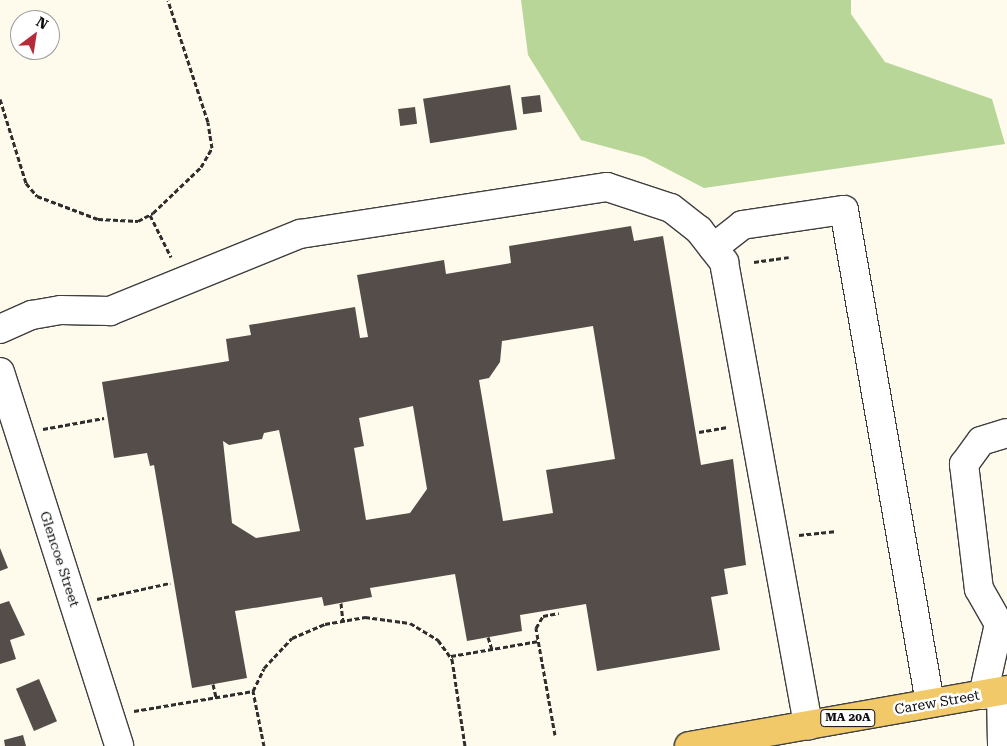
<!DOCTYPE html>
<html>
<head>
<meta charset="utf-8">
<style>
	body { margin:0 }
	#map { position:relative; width:1007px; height:746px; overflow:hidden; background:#fefaec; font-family:"Roboto Serif",serif }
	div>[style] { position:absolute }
	.forest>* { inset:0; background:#b7d698 }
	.building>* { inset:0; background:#544d49; transform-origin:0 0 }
	.path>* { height:3px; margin-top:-1.5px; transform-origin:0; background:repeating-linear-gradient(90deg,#2e2e2e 0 5px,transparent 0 7.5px) }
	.roads { filter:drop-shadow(1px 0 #3f3f3f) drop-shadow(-1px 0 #3f3f3f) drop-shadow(0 1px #3f3f3f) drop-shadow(0 -1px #3f3f3f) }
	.minor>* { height:28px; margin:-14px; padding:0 14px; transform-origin:14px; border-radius:14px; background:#fff }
	.major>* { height:28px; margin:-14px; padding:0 14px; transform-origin:14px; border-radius:14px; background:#f2c968 }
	span { translate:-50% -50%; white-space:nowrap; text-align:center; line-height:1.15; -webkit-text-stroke:5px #fff; paint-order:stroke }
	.shield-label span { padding:1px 4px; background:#fff; border:1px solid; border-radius:4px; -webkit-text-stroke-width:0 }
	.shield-label { font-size:12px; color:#0c0c0c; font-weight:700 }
	.street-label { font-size:14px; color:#0c0c0c }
	.north { position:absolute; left:10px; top:10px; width:50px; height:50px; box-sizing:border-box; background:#fff; border:1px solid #9e9e9e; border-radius:50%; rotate:31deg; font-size:14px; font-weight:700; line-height:20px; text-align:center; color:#0c0c0c }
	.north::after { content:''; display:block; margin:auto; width:18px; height:22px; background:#b52b39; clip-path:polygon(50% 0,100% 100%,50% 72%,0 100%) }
</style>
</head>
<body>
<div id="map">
	<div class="forest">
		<i style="clip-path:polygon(521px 0,851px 0,851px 14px,885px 62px,992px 99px,1005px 144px,704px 188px,644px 157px,581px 140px,528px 55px)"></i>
	</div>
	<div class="building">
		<i style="left:510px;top:85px;width:45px;height:88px;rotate:81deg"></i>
		<i style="left:540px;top:95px;width:17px;height:19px;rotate:83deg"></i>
		<i style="left:415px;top:107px;width:17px;height:17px;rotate:83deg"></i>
		<i style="clip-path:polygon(evenodd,631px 226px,634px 241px,663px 236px,701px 465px,733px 459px,746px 565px,724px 569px,728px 594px,711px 597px,720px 650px,597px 671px,586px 604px,520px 615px,522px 631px,467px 641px,455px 574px,370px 588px,372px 597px,324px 606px,322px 597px,235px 611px,247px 678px,192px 688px,154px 465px,150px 466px,147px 453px,114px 458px,102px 382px,229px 361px,226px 339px,251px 335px,249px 325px,355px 307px,360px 338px,368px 337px,357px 275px,444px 260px,446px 274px,511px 263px,509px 246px,631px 226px,593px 326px,615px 459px,546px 470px,553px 513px,503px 521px,479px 380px,489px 378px,500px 362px,502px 341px,593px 326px,631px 226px,413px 406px,427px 489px,410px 513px,366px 520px,354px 448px,364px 446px,359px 418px,413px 406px,631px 226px,279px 430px,300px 531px,256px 538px,232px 523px,223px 441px,229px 445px,262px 439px,264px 433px,279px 430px)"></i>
		<i style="clip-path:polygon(0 548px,8px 568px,0 571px)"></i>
		<i style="clip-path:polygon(9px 601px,25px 635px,10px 640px,16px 659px,0 664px,0 604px)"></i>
		<i style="left:39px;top:679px;width:46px;height:25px;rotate:67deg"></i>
		<i style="clip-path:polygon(23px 735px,26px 746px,5px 746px,4px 740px)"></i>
	</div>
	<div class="path">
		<i style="left:0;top:99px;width:88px;rotate:72.8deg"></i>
		<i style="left:26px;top:183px;width:17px;rotate:50deg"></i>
		<i style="left:37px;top:196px;width:65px;rotate:20.7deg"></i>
		<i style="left:98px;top:219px;width:40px;rotate:2.9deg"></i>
		<i style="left:138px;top:221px;width:17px;rotate:-28deg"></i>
		<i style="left:153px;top:213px;width:66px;rotate:-43.8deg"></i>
		<i style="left:201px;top:167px;width:22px;rotate:-60deg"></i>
		<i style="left:212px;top:148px;width:26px;rotate:-99deg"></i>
		<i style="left:208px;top:122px;width:128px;rotate:-108.2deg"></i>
		<i style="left:150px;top:215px;width:47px;rotate:63.4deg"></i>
		<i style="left:754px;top:262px;width:35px;rotate:-8deg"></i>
		<i style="left:43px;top:429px;width:62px;rotate:-10.2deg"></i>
		<i style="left:699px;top:432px;width:29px;rotate:-10deg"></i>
		<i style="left:799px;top:535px;width:36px;rotate:-6deg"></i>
		<i style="left:97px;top:599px;width:75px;rotate:-12.4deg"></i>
		<i style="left:341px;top:603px;width:18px;rotate:84deg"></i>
		<i style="left:488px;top:637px;width:13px;rotate:72deg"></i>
		<i style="left:451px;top:656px;width:89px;rotate:-9.7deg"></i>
		<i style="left:213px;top:684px;width:13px;rotate:77deg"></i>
		<i style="left:134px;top:711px;width:121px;rotate:-9.5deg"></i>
		<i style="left:555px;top:735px;width:109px;rotate:-100.1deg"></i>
		<i style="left:536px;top:628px;width:14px;rotate:-60deg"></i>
		<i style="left:543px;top:616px;width:16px;rotate:-11deg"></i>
		<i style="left:264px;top:746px;width:56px;rotate:-101.3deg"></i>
		<i style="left:253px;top:691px;width:25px;rotate:-64deg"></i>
		<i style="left:264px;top:668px;width:41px;rotate:-47deg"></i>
		<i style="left:292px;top:638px;width:36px;rotate:-23deg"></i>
		<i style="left:325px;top:624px;width:41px;rotate:-9.9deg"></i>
		<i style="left:365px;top:617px;width:45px;rotate:7.6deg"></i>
		<i style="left:410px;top:623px;width:33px;rotate:31deg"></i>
		<i style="left:438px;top:640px;width:24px;rotate:54deg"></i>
		<i style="left:452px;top:659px;width:88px;rotate:81.5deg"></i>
	</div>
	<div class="roads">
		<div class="minor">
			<i style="left:713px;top:248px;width:37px;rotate:-38deg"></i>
			<i style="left:742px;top:225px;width:103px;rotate:-8.4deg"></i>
			<i style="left:844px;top:210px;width:500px;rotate:80.1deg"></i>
			<i style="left:0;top:329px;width:35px;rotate:-24deg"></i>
			<i style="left:32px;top:315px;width:29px;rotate:-10deg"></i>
			<i style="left:61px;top:310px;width:49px;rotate:1.2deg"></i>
			<i style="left:110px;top:311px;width:205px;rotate:-22.1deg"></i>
			<i style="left:300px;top:234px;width:311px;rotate:-8.7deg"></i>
			<i style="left:607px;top:187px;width:67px;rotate:18.2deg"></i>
			<i style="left:671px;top:208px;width:36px;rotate:38deg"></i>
			<i style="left:699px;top:230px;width:41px;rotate:52deg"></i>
			<i style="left:724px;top:262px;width:471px;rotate:79.7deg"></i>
			<i style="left:0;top:372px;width:392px;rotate:72.3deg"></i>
			<i style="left:1007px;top:433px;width:27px;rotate:163deg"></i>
			<i style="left:981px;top:441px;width:29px;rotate:126deg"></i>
			<i style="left:964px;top:464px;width:126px;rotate:83.2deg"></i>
			<i style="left:979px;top:589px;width:40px;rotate:60.3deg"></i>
			<i style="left:999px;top:624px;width:8px"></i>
			<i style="left:1001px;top:692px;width:54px;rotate:88.9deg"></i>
			<i style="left:983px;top:695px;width:73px;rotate:-77.3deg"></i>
		</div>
		<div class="major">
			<i style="left:689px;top:746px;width:323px;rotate:-10deg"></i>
		</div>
	</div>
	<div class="shield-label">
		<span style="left:848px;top:718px">MA 20A</span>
	</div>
	<div class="street-label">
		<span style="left:60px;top:559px;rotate:72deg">Glencoe Street</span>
		<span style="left:937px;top:702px;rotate:-10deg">Carew Street</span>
	</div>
	<div class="north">N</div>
</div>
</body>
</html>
